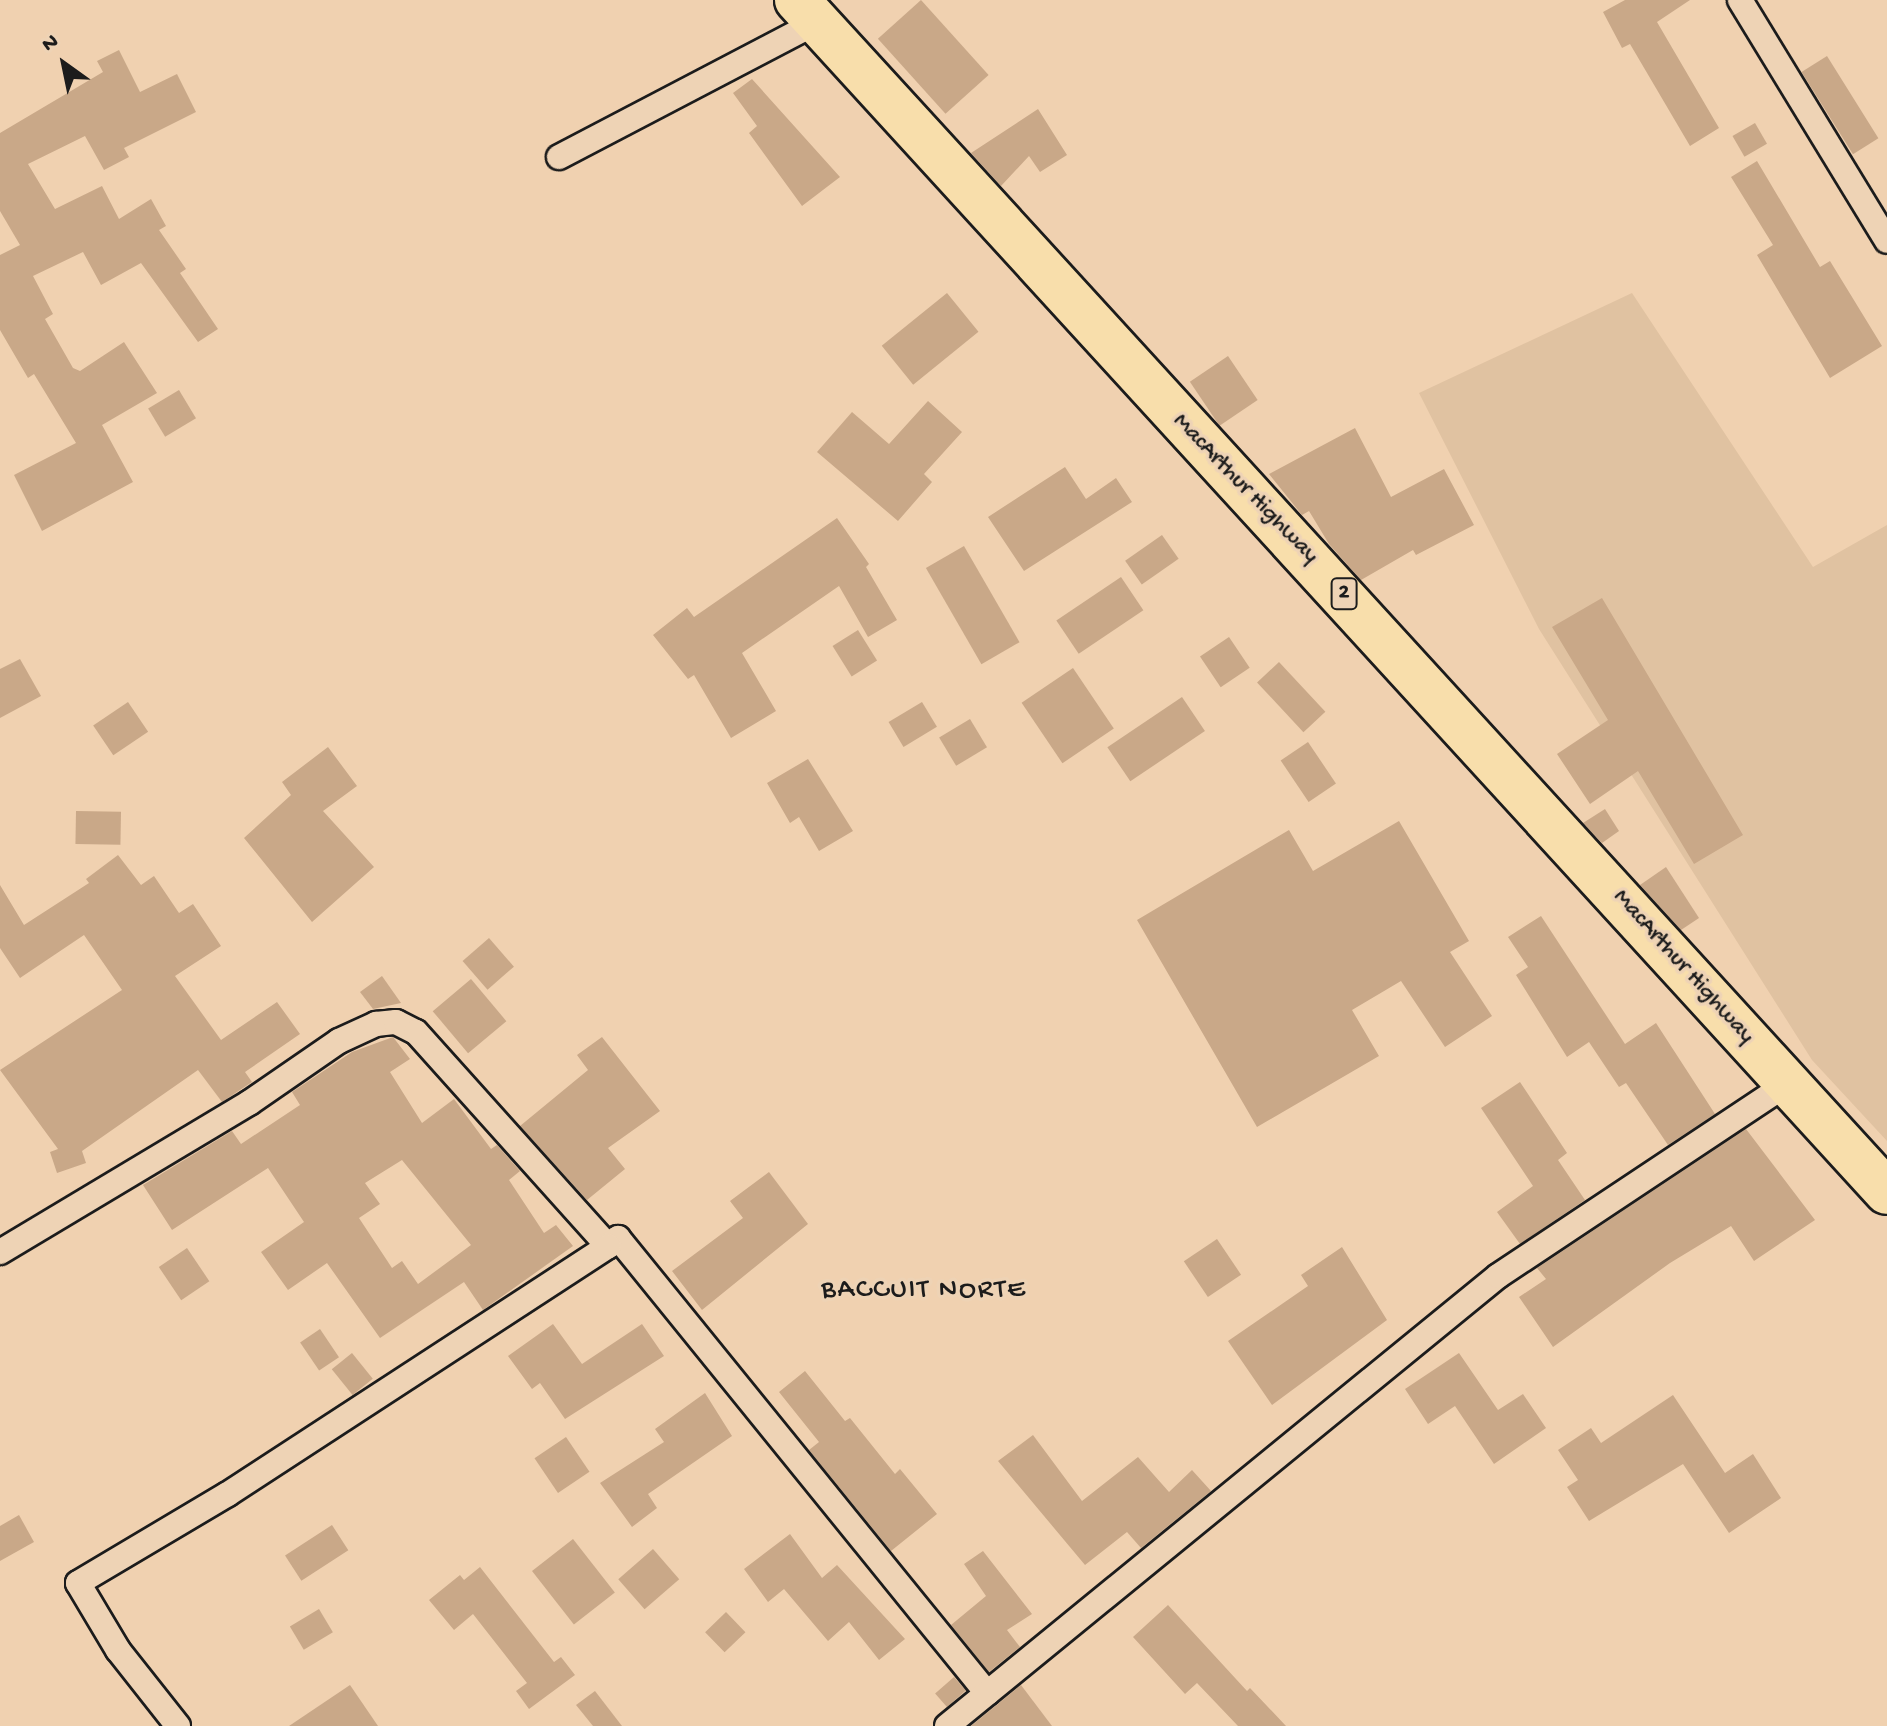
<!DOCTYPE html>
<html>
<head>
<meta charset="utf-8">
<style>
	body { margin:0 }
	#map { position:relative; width:1887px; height:1726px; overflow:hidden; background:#f0d1b0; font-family:"Gochi Hand",sans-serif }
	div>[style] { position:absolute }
	.built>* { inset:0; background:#e0c2a1 }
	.building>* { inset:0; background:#c9a888; transform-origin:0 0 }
	.roads { filter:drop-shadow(2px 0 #1c1c1c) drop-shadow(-2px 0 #1c1c1c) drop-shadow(0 2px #1c1c1c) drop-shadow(0 -2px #1c1c1c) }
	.street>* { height:24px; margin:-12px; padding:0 12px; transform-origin:12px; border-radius:12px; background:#eed3b5 }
	.highway>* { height:44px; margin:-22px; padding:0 22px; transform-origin:22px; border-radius:22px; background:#f8deab }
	span { translate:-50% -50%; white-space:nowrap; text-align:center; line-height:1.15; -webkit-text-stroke:7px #eed3b5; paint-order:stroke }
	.shield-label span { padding:2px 6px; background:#eed3b5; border:2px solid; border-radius:6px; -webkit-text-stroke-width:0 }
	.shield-label { font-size:22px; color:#1c1c1c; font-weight:700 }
	.street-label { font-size:24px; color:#1c1c1c }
	.quarter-label { font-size:28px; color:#1c1c1c; letter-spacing:2px }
	.north { position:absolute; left:24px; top:24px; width:80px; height:80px; -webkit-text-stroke:6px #eed3b5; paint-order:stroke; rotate:327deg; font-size:22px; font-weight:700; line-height:32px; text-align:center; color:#1c1c1c }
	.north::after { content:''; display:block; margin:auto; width:28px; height:36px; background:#1c1c1c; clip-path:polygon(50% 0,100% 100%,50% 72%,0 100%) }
</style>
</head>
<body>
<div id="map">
	<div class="built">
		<i style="clip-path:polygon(1632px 293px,1813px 567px,1887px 525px,1887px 1141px,1812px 1060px,1539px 629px,1419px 393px)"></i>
	</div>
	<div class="building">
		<i style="left:921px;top:0;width:101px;height:58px;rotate:48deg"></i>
		<i style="clip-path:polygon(1625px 0,1690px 0,1657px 22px,1719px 128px,1690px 146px,1630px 44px,1622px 48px,1603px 12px)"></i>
		<i style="clip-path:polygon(119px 50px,140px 92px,177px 74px,196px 112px,124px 148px,129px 157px,104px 170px,85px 136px,28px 164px,55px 209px,102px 186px,119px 219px,151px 199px,166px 226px,159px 230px,186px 269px,180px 273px,218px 329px,198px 342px,141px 263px,101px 285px,83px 252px,33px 276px,53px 314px,45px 319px,73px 368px,80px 371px,124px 342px,157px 393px,102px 425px,133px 482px,42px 531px,14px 475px,76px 443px,34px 374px,28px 378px,0 330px,0 255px,20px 245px,0 211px,0 133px,103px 72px,97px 61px)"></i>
		<i style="left:1827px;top:56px;width:97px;height:30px;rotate:58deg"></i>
		<i style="clip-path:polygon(752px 79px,840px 177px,802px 206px,749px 133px,757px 126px,733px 93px)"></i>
		<i style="clip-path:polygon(1038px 109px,1067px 155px,1040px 172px,1029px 156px,1001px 186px,971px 153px)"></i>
		<i style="left:1755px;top:123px;width:24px;height:26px;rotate:60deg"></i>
		<i style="clip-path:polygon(1757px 161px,1820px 267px,1830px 261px,1882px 346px,1830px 378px,1757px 255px,1773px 245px,1731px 177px)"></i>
		<i style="left:947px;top:293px;width:50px;height:84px;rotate:51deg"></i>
		<i style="left:1228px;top:356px;width:53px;height:46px;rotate:56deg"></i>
		<i style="left:179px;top:390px;width:33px;height:36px;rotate:59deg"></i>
		<i style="clip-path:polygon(928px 401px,962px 432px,924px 474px,932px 482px,898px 521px,817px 452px,852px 412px,889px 444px)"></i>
		<i style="clip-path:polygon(1355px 428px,1391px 497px,1444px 469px,1474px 525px,1416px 555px,1413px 550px,1361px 580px,1329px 544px,1309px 511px,1302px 515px,1269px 474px)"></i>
		<i style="clip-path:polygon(1065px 467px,1086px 499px,1116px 478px,1132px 502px,1024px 571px,988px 517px)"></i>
		<i style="clip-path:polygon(837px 518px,869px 564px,866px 567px,897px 620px,868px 637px,839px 586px,742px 653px,776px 711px,731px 738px,694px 675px,688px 679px,653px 635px,687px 608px,694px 617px)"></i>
		<i style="left:1162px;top:535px;width:29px;height:45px;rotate:55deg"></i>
		<i style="left:964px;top:546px;width:111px;height:44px;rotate:60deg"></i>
		<i style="left:1121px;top:577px;width:40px;height:78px;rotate:56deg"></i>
		<i style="clip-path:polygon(1602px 598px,1743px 835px,1694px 864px,1638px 771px,1590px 804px,1557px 754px,1608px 720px,1552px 627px)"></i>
		<i style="left:858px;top:630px;width:36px;height:30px;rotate:58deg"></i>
		<i style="left:1229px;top:637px;width:37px;height:35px;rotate:56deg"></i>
		<i style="clip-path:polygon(20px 659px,41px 696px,0 718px,0 669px)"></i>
		<i style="left:1279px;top:662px;width:68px;height:30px;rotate:47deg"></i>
		<i style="left:1073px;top:668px;width:73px;height:62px;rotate:56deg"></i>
		<i style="left:1182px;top:697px;width:41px;height:90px;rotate:56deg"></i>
		<i style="left:128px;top:702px;width:36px;height:42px;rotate:56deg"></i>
		<i style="left:922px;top:702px;width:29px;height:39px;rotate:59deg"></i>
		<i style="left:970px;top:719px;width:33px;height:36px;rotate:59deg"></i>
		<i style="left:1308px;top:742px;width:50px;height:33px;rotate:56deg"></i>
		<i style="clip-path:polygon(328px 747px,357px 786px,323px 811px,374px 867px,312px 922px,244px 838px,291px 795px,282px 782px)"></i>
		<i style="clip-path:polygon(808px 759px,853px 831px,819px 851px,799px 817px,790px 823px,767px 783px)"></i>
		<i style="clip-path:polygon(1605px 809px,1619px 831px,1602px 843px,1583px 823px)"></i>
		<i style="left:76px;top:811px;width:45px;height:33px;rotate:1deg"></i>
		<i style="clip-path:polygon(1399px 821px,1469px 941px,1450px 952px,1492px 1016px,1445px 1047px,1401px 981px,1352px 1010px,1379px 1056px,1257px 1127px,1137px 920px,1289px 830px,1313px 871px)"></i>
		<i style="clip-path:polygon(118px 855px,141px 885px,154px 876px,179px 913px,193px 904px,221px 946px,175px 976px,221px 1040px,277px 1002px,300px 1034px,245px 1072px,252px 1082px,222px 1102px,198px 1070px,82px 1151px,86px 1163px,57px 1173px,50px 1152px,58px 1149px,0 1070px,122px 990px,84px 935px,20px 978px,0 948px,0 885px,24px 925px,89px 883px,86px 879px)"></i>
		<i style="clip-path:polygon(1666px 867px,1699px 918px,1681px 930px,1640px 885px)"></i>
		<i style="clip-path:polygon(1541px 916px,1625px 1044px,1656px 1023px,1715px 1114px,1668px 1145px,1626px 1083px,1619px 1087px,1589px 1042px,1567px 1057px,1516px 975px,1528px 967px,1508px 937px)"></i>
		<i style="left:489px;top:938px;width:38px;height:35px;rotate:49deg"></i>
		<i style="clip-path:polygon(382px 976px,401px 1003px,373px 1009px,360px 992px)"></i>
		<i style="left:471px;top:979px;width:55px;height:50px;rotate:50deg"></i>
		<i style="clip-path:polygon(evenodd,393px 1037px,410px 1059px,390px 1072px,422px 1123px,454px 1099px,491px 1149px,497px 1145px,520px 1171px,509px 1180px,544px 1233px,556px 1225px,573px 1246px,483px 1310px,464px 1282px,380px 1338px,327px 1263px,288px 1290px,261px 1252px,304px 1222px,268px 1168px,172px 1230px,143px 1185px,232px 1131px,241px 1144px,300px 1105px,292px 1092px,352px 1052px,393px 1037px,402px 1160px,471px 1245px,418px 1284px,402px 1261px,392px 1268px,359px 1218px,380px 1204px,365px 1183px,402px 1160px)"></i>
		<i style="clip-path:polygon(602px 1037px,660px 1111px,608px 1148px,625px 1169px,587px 1200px,520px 1126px,588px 1070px,577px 1055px)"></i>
		<i style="clip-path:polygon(1520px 1082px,1567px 1153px,1558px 1160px,1585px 1200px,1520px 1244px,1497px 1212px,1533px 1186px,1481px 1108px)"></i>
		<i style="clip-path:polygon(1746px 1129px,1815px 1220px,1754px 1261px,1731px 1226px,1670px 1263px,1553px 1347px,1519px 1297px,1546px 1279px,1537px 1268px)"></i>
		<i style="clip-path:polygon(769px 1172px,808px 1224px,702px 1310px,672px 1271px,743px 1218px,730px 1201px)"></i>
		<i style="left:1217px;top:1239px;width:43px;height:40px;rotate:56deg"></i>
		<i style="clip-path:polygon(1342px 1247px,1387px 1320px,1272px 1405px,1228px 1341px,1308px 1286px,1301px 1275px)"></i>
		<i style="left:187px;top:1248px;width:40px;height:34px;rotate:56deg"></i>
		<i style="clip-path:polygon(553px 1324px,582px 1364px,642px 1324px,664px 1356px,565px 1419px,540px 1383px,532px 1389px,508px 1356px)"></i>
		<i style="left:320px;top:1329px;width:34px;height:24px;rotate:56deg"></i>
		<i style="left:352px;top:1353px;width:33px;height:26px;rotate:51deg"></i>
		<i style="clip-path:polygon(1459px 1353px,1498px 1410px,1523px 1394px,1546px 1428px,1494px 1464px,1455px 1406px,1428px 1424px,1405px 1389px)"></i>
		<i style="clip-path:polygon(805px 1371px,845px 1421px,850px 1418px,895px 1474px,900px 1469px,937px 1514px,891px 1551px,809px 1450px,819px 1442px,779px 1392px)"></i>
		<i style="clip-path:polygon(705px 1393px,732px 1436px,648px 1494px,657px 1508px,632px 1527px,600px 1483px,664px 1442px,655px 1429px)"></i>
		<i style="clip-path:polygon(1673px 1395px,1725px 1473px,1753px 1454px,1781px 1498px,1729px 1533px,1683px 1464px,1589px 1521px,1567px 1487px,1578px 1480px,1558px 1450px,1591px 1428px,1601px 1443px)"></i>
		<i style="clip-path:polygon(1033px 1435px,1082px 1501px,1138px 1457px,1169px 1492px,1192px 1470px,1211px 1491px,1141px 1548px,1127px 1532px,1085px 1565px,998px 1461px)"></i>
		<i style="left:566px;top:1437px;width:42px;height:38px;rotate:56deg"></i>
		<i style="clip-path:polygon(19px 1515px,34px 1542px,0 1561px,0 1526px)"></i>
		<i style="left:332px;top:1525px;width:30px;height:56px;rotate:57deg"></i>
		<i style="clip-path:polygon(790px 1534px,822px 1578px,837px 1565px,905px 1639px,879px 1660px,849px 1622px,828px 1641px,784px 1589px,768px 1602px,744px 1569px)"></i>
		<i style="left:573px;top:1539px;width:68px;height:52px;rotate:52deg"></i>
		<i style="left:653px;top:1549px;width:40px;height:46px;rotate:49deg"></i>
		<i style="clip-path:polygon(983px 1551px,1032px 1614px,1007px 1630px,1020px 1647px,989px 1672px,951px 1625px,986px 1596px,964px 1564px)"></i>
		<i style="clip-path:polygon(480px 1567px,554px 1662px,561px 1657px,575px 1675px,529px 1709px,516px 1691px,527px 1683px,473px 1614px,454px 1630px,429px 1600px,460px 1575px,464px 1580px)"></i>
		<i style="clip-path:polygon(1168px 1605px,1247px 1691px,1250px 1688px,1286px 1726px,1238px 1726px,1197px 1683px,1185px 1694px,1133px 1637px)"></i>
		<i style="left:319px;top:1609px;width:27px;height:34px;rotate:59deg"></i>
		<i style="left:726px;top:1612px;width:28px;height:29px;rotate:46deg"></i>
		<i style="left:954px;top:1677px;width:18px;height:25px;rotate:49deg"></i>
		<i style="clip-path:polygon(350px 1685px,378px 1726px,289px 1726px)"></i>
		<i style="clip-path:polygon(1021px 1685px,1052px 1726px,971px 1726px)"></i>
		<i style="clip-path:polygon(595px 1691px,622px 1726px,593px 1726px,576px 1705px)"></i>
	</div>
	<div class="roads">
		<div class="street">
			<i style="left:1740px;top:0;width:282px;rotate:58.6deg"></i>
			<i style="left:559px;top:157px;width:291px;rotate:-27.6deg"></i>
			<i style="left:0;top:1252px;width:290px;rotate:-30.9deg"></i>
			<i style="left:249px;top:1103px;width:109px;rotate:-34.6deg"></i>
			<i style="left:339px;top:1041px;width:41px;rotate:-24.7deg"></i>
			<i style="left:376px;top:1024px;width:20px;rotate:-6deg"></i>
			<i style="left:396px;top:1022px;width:22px;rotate:27deg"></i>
			<i style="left:416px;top:1032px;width:288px;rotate:48.1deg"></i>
			<i style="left:608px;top:1246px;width:13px;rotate:-39deg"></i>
			<i style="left:618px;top:1238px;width:586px;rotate:50.96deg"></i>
			<i style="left:178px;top:1726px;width:97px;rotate:-128.3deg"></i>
			<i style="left:118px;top:1650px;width:78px;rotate:-120.8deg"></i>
			<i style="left:78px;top:1583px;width:174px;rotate:-30.7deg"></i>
			<i style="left:228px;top:1494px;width:454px;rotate:-33.1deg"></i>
			<i style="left:947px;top:1726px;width:711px;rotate:-39.24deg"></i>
			<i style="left:1498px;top:1276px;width:349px;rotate:-33.6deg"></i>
		</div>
		<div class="highway">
			<i style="left:797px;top:0;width:1615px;rotate:47.56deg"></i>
		</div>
	</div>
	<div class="shield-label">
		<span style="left:1344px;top:594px">2</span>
	</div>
	<div class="street-label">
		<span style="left:1245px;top:489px;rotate:46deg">MacArthur Highway</span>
		<span style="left:1683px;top:967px;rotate:48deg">MacArthur Highway</span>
	</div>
	<div class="quarter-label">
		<span style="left:924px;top:1291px">BACCUIT NORTE</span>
	</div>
	<div class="north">N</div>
</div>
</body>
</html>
